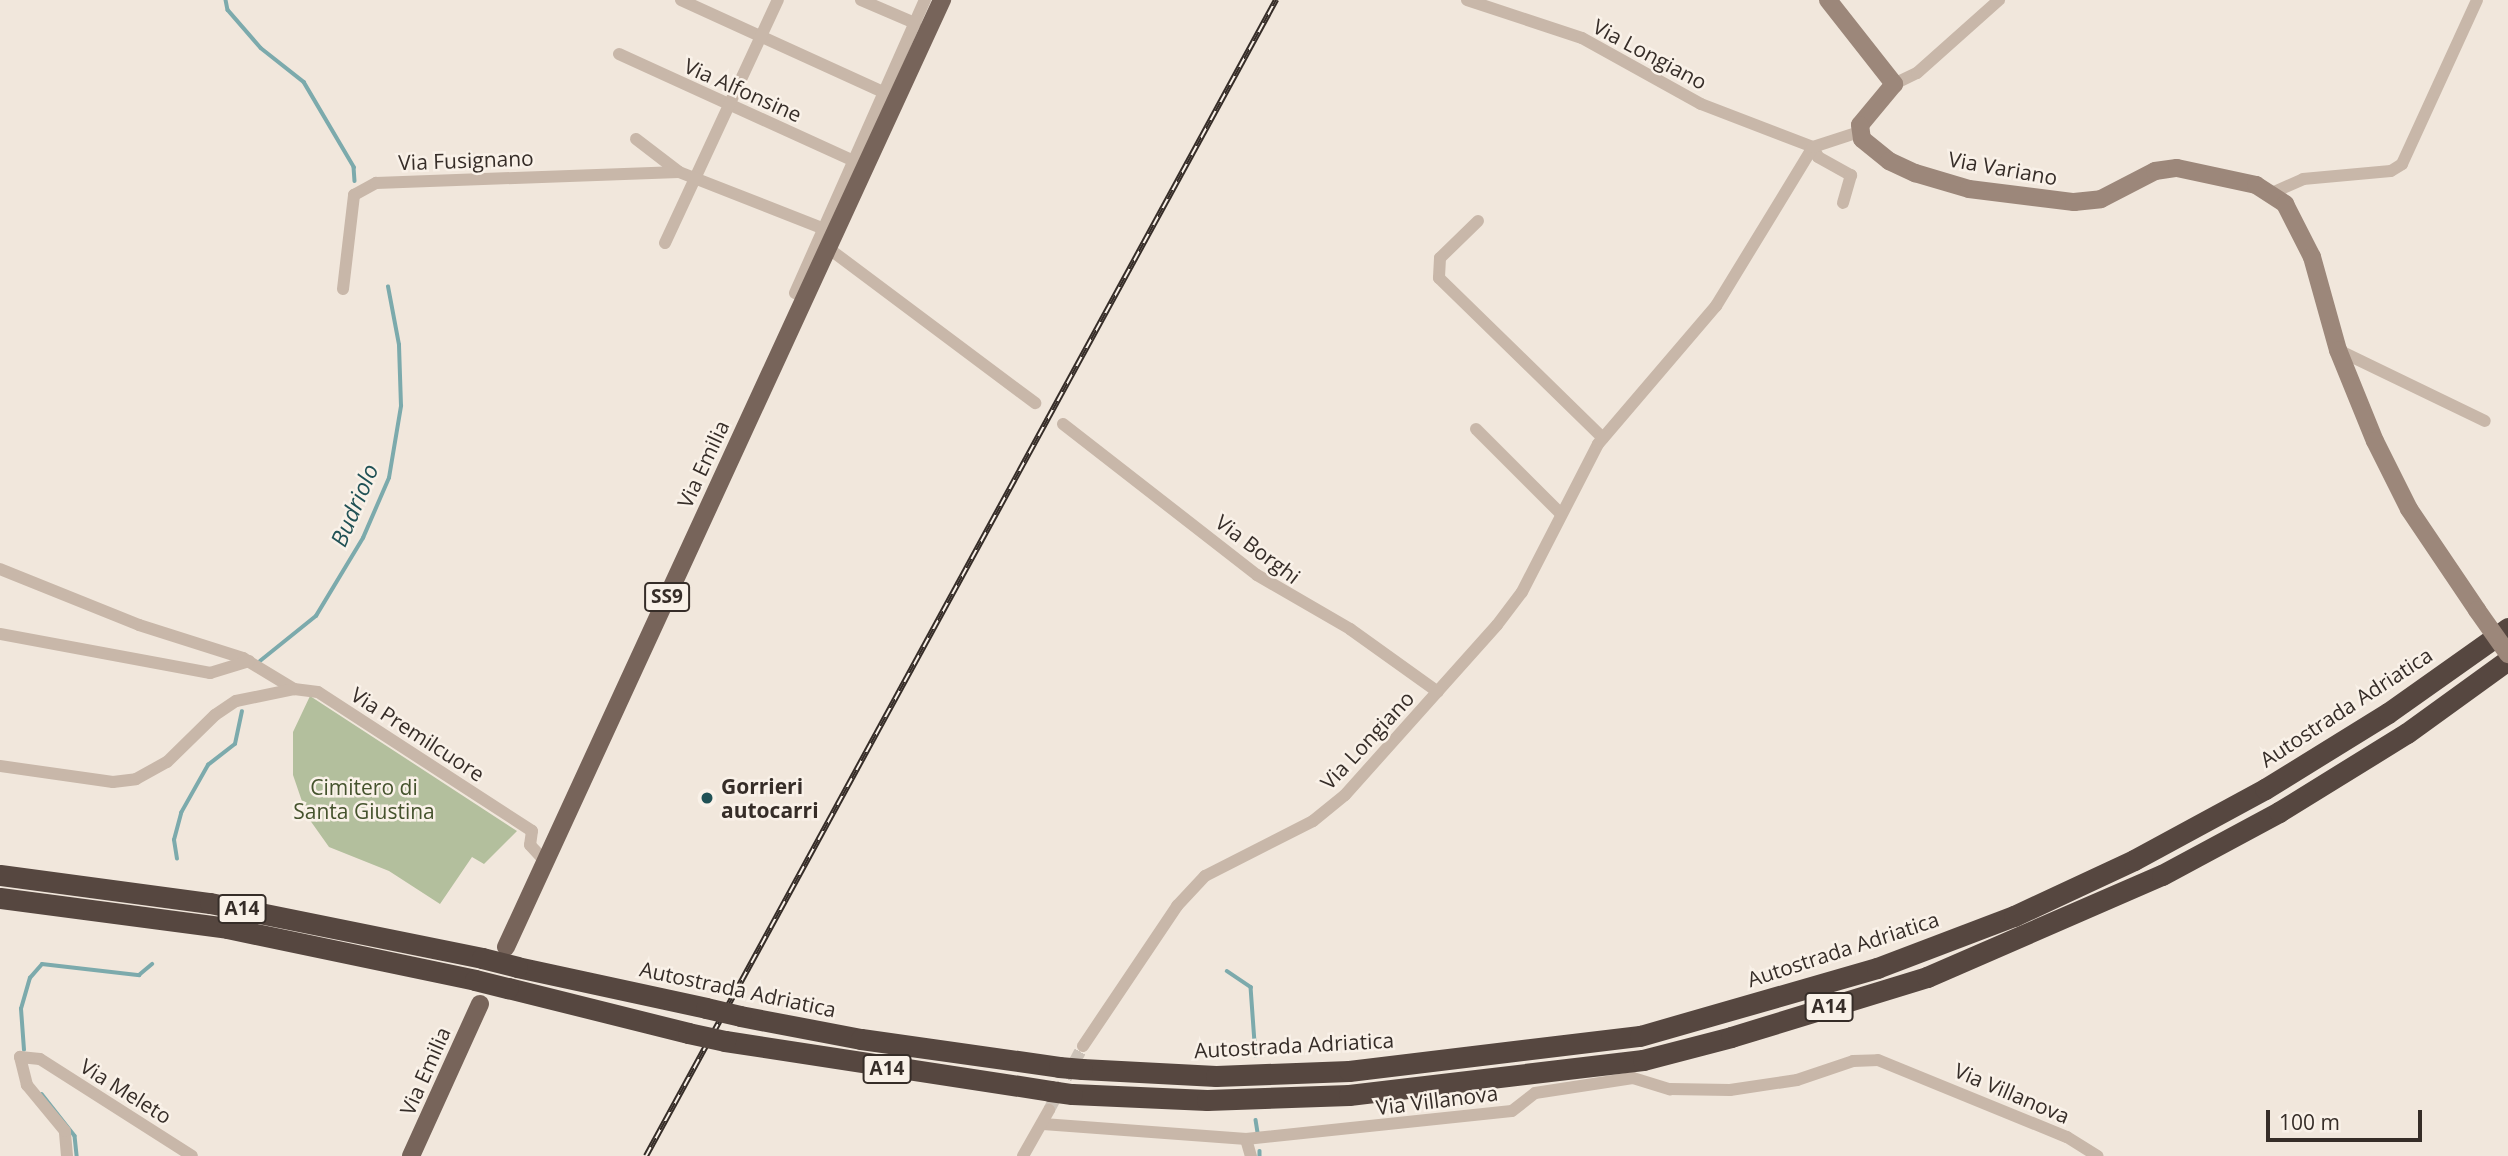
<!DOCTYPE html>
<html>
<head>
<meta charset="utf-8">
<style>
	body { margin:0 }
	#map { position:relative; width:2508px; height:1156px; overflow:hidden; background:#f1e7dc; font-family:"Open Sans",sans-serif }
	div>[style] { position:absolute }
	.green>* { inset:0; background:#b3bf9d }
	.stream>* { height:3.5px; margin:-1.75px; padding:0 1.75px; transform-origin:1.75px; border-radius:1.75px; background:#7caaac }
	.street-tunnel>* { height:12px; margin-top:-6px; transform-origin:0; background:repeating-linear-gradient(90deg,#ccc2b8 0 12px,transparent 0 18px) }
	.street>* { height:12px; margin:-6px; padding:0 6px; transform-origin:6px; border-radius:6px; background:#c8b7a9 }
	.secondary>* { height:18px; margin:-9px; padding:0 9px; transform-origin:9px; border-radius:9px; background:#9c877a }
	.primary>* { height:18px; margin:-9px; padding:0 9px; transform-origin:9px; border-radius:9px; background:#77645a }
	.highway>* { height:21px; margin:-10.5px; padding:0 10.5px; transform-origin:10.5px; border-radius:10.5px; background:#564740 }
	.rail>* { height:6px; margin-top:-3px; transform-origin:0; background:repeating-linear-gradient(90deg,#f9f1e8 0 10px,#362d28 0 20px); box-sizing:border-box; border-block:2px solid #362d28 }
	.secondary-bridge>* { height:18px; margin:-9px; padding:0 9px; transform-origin:9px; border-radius:9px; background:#9c877a }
	.highway-bridge>* { height:21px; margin:-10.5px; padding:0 10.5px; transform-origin:10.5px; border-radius:10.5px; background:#564740 }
	.dots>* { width:19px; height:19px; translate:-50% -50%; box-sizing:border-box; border:4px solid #f9f1e8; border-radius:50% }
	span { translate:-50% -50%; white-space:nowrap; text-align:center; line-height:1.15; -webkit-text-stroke:5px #f9f1e8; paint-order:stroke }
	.shield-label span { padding:2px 5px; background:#f9f1e8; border:2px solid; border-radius:5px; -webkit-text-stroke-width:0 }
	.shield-label { font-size:19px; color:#362d28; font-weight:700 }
	.street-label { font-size:21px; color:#362d28 }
	.poi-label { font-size:21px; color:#362d28; font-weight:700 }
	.left { translate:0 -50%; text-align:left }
	.park-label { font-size:21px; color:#45532d }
	.water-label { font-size:23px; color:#205155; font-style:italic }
	.scale { position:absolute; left:2266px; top:1110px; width:156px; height:32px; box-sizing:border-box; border:4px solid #362d28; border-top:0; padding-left:9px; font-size:21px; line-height:24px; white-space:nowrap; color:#362d28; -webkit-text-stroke:5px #f9f1e8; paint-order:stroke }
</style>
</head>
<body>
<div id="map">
	<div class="green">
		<i style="clip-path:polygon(310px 696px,517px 831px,484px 864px,472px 857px,440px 904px,389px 871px,329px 847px,307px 816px,293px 775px,293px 732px)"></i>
	</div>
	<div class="stream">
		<i style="left:226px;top:0;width:10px;rotate:79deg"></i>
		<i style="left:228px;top:10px;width:50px;rotate:49deg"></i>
		<i style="left:261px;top:48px;width:55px;rotate:38.3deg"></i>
		<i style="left:304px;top:82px;width:99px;rotate:59.5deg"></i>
		<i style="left:354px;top:167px;width:14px;rotate:86deg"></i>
		<i style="left:260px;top:661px;width:72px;rotate:-38.8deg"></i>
		<i style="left:316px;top:616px;width:91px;rotate:-58.9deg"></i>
		<i style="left:363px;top:538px;width:65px;rotate:-66.6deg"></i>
		<i style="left:389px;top:478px;width:73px;rotate:-80.5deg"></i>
		<i style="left:401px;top:406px;width:61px;rotate:-91.9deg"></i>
		<i style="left:399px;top:345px;width:59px;rotate:-100.7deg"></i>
		<i style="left:177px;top:859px;width:19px;rotate:-99deg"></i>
		<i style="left:174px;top:840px;width:28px;rotate:-75deg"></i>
		<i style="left:181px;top:813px;width:55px;rotate:-60.6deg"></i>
		<i style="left:208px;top:765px;width:34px;rotate:-38deg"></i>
		<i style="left:235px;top:744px;width:33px;rotate:-78deg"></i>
		<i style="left:1227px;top:971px;width:29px;rotate:34deg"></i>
		<i style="left:1251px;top:987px;width:69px;rotate:85.9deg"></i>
		<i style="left:24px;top:1050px;width:41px;rotate:-94.2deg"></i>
		<i style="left:21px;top:1009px;width:32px;rotate:-74deg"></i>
		<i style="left:30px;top:978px;width:18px;rotate:-49deg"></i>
		<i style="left:42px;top:964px;width:98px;rotate:6.5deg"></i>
		<i style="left:139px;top:975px;width:17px;rotate:-40deg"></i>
		<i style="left:42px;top:1094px;width:53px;rotate:51.8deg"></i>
		<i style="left:75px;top:1136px;width:20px;rotate:84deg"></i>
		<i style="left:1256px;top:1120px;width:13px;rotate:81deg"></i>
		<i style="left:1260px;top:1151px;width:5px;rotate:90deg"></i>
	</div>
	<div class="street-tunnel">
		<i style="left:1049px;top:1110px;width:72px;rotate:-62deg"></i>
	</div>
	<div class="street">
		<i style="left:681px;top:0;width:222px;rotate:24.5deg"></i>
		<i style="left:861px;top:0;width:59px;rotate:23.1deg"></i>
		<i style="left:1467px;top:0;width:121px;rotate:18.3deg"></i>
		<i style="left:1582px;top:38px;width:136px;rotate:29deg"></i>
		<i style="left:1701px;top:104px;width:120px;rotate:21deg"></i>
		<i style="left:1813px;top:147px;width:11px;rotate:63deg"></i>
		<i style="left:1818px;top:157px;width:38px;rotate:29deg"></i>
		<i style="left:1851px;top:175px;width:29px;rotate:106deg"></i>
		<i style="left:619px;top:54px;width:256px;rotate:24.5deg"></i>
		<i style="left:1894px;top:84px;width:25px;rotate:-26deg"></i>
		<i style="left:1917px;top:73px;width:110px;rotate:-41.7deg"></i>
		<i style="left:636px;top:139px;width:54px;rotate:37.5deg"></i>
		<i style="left:2272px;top:193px;width:34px;rotate:-24deg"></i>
		<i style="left:2303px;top:179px;width:88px;rotate:-5.2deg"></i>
		<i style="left:2391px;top:171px;width:13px;rotate:-32deg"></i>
		<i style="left:2402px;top:164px;width:180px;rotate:-65.4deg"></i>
		<i style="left:1478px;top:221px;width:53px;rotate:135.8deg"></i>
		<i style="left:1440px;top:258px;width:20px;rotate:93deg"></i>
		<i style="left:1439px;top:278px;width:229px;rotate:44.3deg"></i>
		<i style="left:665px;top:243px;width:268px;rotate:-65.1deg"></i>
		<i style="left:828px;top:248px;width:259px;rotate:36.8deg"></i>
		<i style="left:343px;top:289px;width:95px;rotate:-83.3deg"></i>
		<i style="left:354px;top:195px;width:25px;rotate:-29deg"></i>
		<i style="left:376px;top:183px;width:303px;rotate:-2.1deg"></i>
		<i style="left:679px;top:172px;width:168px;rotate:21.4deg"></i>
		<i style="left:795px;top:293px;width:321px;rotate:-66.1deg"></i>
		<i style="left:2338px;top:350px;width:163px;rotate:25.8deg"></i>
		<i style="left:1063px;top:424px;width:246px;rotate:37.9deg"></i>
		<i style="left:1257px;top:575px;width:108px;rotate:30.1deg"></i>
		<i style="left:1350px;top:629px;width:108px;rotate:35.6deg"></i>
		<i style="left:1476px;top:429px;width:120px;rotate:45deg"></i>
		<i style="left:0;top:569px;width:150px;rotate:21.9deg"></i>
		<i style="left:139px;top:625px;width:109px;rotate:17.6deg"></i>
		<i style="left:243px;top:658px;width:60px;rotate:31.3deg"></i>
		<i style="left:294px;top:689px;width:24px;rotate:7deg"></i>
		<i style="left:318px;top:692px;width:255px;rotate:33deg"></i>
		<i style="left:532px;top:831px;width:14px;rotate:98deg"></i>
		<i style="left:530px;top:845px;width:22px;rotate:47deg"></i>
		<i style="left:0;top:634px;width:214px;rotate:10.5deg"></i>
		<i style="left:210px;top:673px;width:41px;rotate:-17.1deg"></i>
		<i style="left:0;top:766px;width:114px;rotate:8.1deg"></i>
		<i style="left:113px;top:782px;width:23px;rotate:-7deg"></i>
		<i style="left:136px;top:779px;width:35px;rotate:-29deg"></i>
		<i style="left:167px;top:762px;width:67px;rotate:-44.4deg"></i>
		<i style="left:215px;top:715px;width:25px;rotate:-34deg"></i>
		<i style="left:236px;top:701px;width:59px;rotate:-11.7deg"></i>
		<i style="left:1083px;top:1046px;width:169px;rotate:-56.1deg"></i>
		<i style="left:1177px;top:906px;width:41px;rotate:-47deg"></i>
		<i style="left:1205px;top:876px;width:121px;rotate:-27deg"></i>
		<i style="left:1313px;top:821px;width:41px;rotate:-39.1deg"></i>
		<i style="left:1345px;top:795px;width:228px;rotate:-48.2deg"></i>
		<i style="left:1497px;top:625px;width:41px;rotate:-52.9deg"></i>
		<i style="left:1522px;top:592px;width:166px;rotate:-62.8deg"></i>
		<i style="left:1598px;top:444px;width:182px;rotate:-49.5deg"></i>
		<i style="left:1716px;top:306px;width:186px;rotate:-58.6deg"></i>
		<i style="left:1813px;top:147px;width:48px;rotate:-18.1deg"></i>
		<i style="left:1043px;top:1124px;width:204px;rotate:4.2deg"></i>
		<i style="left:1246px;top:1139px;width:267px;rotate:-6deg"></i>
		<i style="left:1512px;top:1111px;width:29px;rotate:-38deg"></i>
		<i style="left:1535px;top:1093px;width:99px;rotate:-8.7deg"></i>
		<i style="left:1633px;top:1078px;width:39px;rotate:17deg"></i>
		<i style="left:1670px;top:1089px;width:60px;rotate:1deg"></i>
		<i style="left:1730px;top:1090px;width:68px;rotate:-8.5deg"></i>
		<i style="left:1797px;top:1080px;width:59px;rotate:-18.7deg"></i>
		<i style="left:1853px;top:1061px;width:25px;rotate:-2deg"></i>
		<i style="left:1878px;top:1060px;width:204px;rotate:22.2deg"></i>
		<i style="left:2067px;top:1137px;width:36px;rotate:32deg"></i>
		<i style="left:1246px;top:1139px;width:18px;rotate:74deg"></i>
		<i style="left:67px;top:1156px;width:25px;rotate:-95deg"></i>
		<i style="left:65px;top:1131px;width:60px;rotate:-129.6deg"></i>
		<i style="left:27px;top:1085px;width:29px;rotate:-104deg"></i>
		<i style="left:20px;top:1057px;width:20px;rotate:6deg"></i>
		<i style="left:40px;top:1059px;width:180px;rotate:32.5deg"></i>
		<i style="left:1023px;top:1156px;width:53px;rotate:-60.5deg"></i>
	</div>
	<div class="secondary">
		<i style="left:1828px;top:0;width:107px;rotate:51.8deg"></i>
		<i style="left:1894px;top:84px;width:53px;rotate:129.7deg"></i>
		<i style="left:1860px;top:125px;width:14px;rotate:82deg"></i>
		<i style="left:1862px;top:139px;width:35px;rotate:39deg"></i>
		<i style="left:1889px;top:161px;width:29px;rotate:25deg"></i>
		<i style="left:1915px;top:173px;width:56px;rotate:16.5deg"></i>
		<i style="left:1969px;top:189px;width:106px;rotate:7.1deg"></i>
		<i style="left:2074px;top:202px;width:27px;rotate:-6deg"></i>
		<i style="left:2101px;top:199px;width:61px;rotate:-27.4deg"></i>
		<i style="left:2155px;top:171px;width:22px;rotate:-8deg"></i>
		<i style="left:2177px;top:168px;width:81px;rotate:12.1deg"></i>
		<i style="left:2256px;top:185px;width:35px;rotate:33deg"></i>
		<i style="left:2285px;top:204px;width:59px;rotate:63deg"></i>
		<i style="left:2312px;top:257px;width:97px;rotate:74.4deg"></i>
		<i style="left:2338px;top:350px;width:98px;rotate:67.9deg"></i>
		<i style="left:2375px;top:441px;width:76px;rotate:63.4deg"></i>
		<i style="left:2409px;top:509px;width:122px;rotate:56deg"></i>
	</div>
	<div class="primary">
		<i style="left:506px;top:947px;width:1043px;rotate:-65.28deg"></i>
		<i style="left:411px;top:1156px;width:167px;rotate:-65.6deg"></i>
	</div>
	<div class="highway">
		<i style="left:0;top:875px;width:212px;rotate:7.6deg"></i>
		<i style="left:210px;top:903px;width:278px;rotate:11.4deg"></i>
		<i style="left:0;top:898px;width:229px;rotate:7.5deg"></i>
		<i style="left:227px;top:928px;width:253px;rotate:11.8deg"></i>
		<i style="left:517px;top:967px;width:193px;rotate:12.2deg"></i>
		<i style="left:508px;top:988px;width:186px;rotate:14deg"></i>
		<i style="left:740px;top:1016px;width:123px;rotate:10.8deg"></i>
		<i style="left:861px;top:1039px;width:200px;rotate:8deg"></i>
		<i style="left:725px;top:1041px;width:329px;rotate:8.7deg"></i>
		<i style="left:1082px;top:1069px;width:134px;rotate:3deg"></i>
		<i style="left:1216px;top:1076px;width:133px;rotate:-2.2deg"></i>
		<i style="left:1349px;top:1071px;width:293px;rotate:-6.9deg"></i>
		<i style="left:1640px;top:1036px;width:247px;rotate:-16deg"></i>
		<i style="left:1877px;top:968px;width:147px;rotate:-20.8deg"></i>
		<i style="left:2014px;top:916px;width:132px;rotate:-25deg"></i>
		<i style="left:2134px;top:860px;width:149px;rotate:-28.5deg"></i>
		<i style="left:2265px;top:789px;width:145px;rotate:-31.7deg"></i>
		<i style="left:2388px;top:713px;width:147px;rotate:-35.3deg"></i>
		<i style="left:1072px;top:1094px;width:135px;rotate:2.5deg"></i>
		<i style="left:1207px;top:1100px;width:142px;rotate:-2deg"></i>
		<i style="left:1349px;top:1095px;width:296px;rotate:-6.8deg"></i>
		<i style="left:1643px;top:1060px;width:91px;rotate:-14.6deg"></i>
		<i style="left:1731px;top:1037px;width:205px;rotate:-17deg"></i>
		<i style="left:1927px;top:977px;width:256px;rotate:-23.5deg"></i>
		<i style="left:2162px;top:875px;width:133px;rotate:-28.3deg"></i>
		<i style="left:2279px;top:812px;width:150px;rotate:-31.7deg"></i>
		<i style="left:2407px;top:733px;width:125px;rotate:-35.9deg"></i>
	</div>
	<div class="rail">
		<i style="left:646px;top:1156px;width:1317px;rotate:-61.41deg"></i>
	</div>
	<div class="secondary-bridge">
		<i style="left:2477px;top:610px;width:54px;rotate:54.8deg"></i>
	</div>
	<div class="highway-bridge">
		<i style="left:482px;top:958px;width:36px;rotate:14deg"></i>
		<i style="left:475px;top:980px;width:34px;rotate:14deg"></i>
		<i style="left:706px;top:1008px;width:35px;rotate:13deg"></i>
		<i style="left:688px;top:1033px;width:38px;rotate:12deg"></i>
		<i style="left:1059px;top:1067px;width:23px;rotate:5deg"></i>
		<i style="left:1050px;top:1091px;width:22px;rotate:8deg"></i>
	</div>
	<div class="dots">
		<i style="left:707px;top:798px;background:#205155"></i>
	</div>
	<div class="shield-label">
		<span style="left:667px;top:597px">SS9</span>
		<span style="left:242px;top:909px">A14</span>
		<span style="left:1829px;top:1007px">A14</span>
		<span style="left:887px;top:1069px">A14</span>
	</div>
	<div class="street-label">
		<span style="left:1650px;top:54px;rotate:28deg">Via Longiano</span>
		<span style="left:743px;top:90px;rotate:24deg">Via Alfonsine</span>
		<span style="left:466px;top:160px;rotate:-2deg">Via Fusignano</span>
		<span style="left:2003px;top:168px;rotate:10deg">Via Variano</span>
		<span style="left:703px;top:464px;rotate:-65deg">Via Emilia</span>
		<span style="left:1258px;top:549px;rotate:37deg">Via Borghi</span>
		<span style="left:2346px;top:707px;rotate:-33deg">Autostrada Adriatica</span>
		<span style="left:418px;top:734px;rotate:33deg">Via Premilcuore</span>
		<span style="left:1367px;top:740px;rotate:-47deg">Via Longiano</span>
		<span style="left:1843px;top:949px;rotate:-18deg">Autostrada Adriatica</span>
		<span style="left:738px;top:989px;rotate:12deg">Autostrada Adriatica</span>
		<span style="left:1294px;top:1045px;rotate:-3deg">Autostrada Adriatica</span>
		<span style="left:425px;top:1071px;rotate:-66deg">Via Emilia</span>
		<span style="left:126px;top:1091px;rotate:32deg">Via Meleto</span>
		<span style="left:2012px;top:1093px;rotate:23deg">Via Villanova</span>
		<span style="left:1437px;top:1100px;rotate:-7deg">Via Villanova</span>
	</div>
	<div class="poi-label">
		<span class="left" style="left:721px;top:798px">Gorrieri<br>autocarri</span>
	</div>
	<div class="park-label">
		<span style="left:364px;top:799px">Cimitero di<br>Santa Giustina</span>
	</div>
	<div class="water-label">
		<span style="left:354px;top:505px;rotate:-67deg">Budriolo</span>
	</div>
	<div class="scale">100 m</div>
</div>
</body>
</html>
